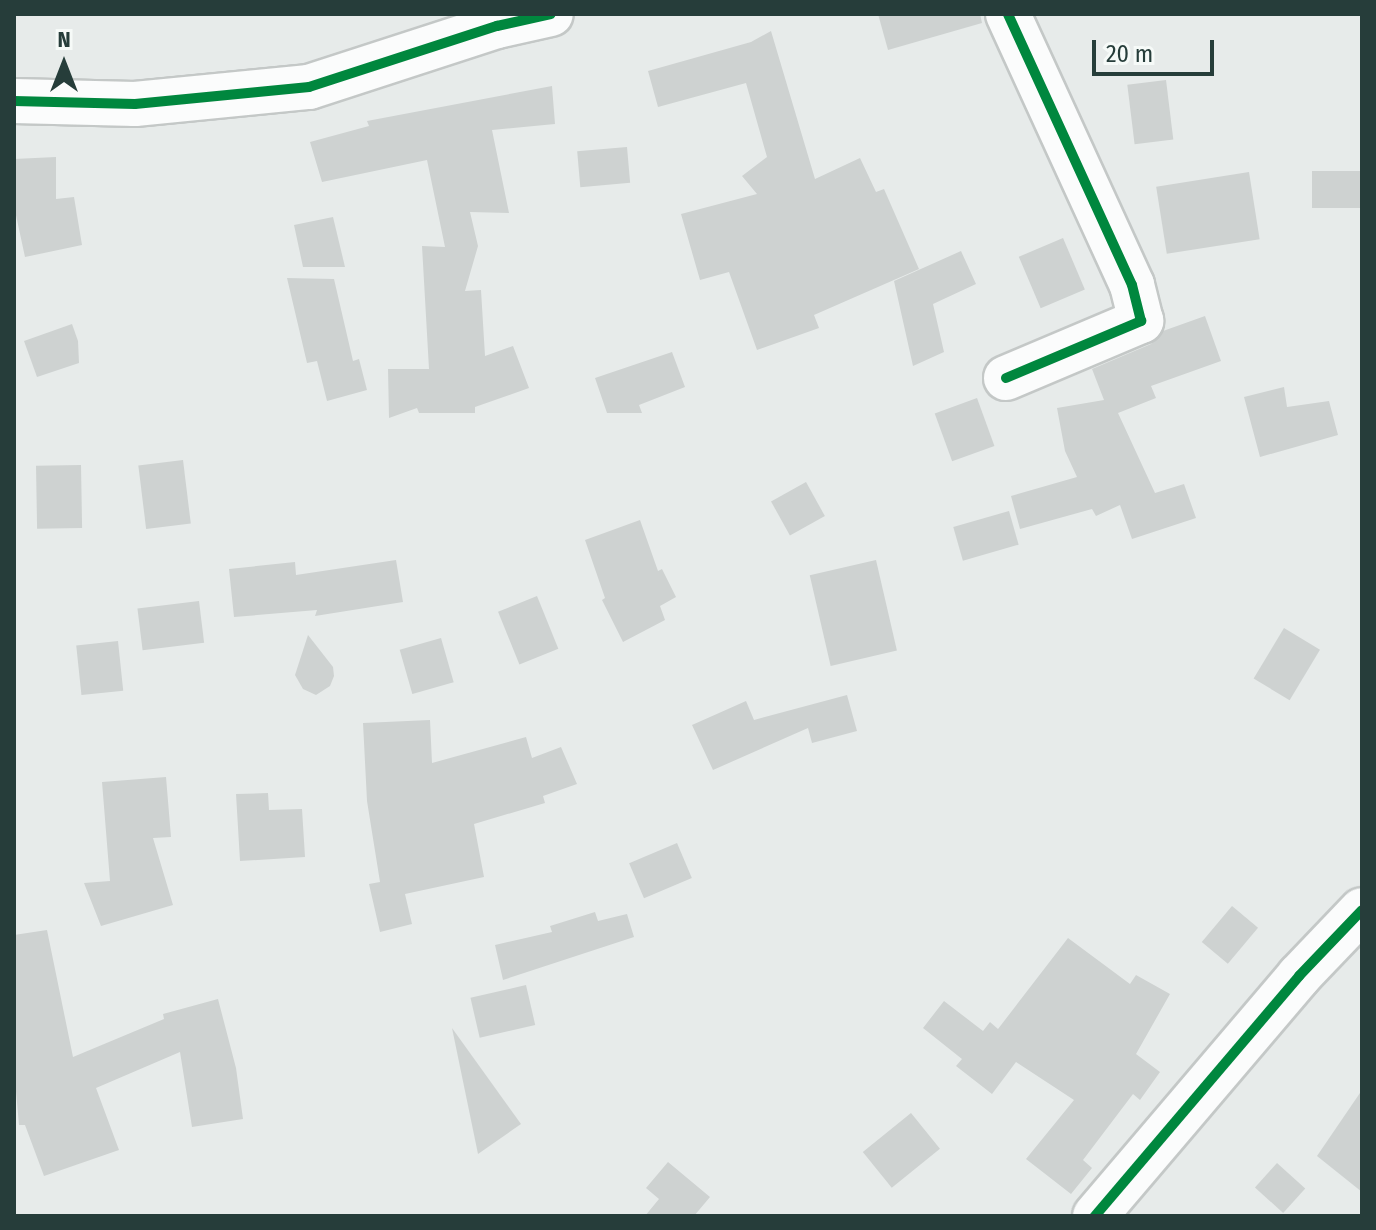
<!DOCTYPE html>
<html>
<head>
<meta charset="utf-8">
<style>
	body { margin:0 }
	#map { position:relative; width:1376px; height:1230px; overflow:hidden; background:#e7ebea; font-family:"Fira Sans Condensed",sans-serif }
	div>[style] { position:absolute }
	.building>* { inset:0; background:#ced2d1; transform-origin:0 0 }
	.roads { filter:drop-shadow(2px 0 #c4c8c7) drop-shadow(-2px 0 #c4c8c7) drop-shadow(0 2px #c4c8c7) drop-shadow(0 -2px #c4c8c7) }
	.street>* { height:44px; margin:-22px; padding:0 22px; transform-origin:22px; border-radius:22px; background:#fbfcfc }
	.secondary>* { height:44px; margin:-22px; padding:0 22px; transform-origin:22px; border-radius:22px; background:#fbfcfc }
	.cycleway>* { height:10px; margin:-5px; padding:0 5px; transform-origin:5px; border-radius:5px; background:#00873e }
	span { translate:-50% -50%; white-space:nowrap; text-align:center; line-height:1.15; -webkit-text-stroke:6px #f6faf8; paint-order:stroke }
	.frame { position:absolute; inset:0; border:16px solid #263d3a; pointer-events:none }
	.north { position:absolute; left:24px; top:24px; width:80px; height:80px; -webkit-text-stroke:6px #f6faf8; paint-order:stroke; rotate:0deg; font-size:22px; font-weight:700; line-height:32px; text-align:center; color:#263d3a }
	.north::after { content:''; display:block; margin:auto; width:28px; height:36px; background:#263d3a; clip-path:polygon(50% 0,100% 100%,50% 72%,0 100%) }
	.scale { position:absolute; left:1092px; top:40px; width:122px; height:36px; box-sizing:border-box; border:4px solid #263d3a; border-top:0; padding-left:10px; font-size:24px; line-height:28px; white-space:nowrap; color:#263d3a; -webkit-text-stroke:6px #f6faf8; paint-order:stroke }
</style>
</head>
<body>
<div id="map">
	<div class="building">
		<i style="clip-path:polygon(878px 14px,980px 14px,982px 23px,888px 50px)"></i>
		<i style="clip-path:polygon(771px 31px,815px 179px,860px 158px,876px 192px,884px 189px,919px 269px,814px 315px,819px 328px,757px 350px,729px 272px,700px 280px,681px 214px,757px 194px,742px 176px,767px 157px,746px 83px,658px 107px,648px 71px,751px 42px)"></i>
		<i style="left:1166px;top:80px;width:60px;height:39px;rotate:83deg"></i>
		<i style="clip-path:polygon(552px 86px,555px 124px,492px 130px,509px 213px,470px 212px,478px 246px,465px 291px,481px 290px,485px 356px,513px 346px,529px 388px,475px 407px,475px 413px,419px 413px,417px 408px,389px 418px,388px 369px,429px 369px,422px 246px,445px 247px,427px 160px,322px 182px,310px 142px,369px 126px,367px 121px)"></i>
		<i style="left:627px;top:147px;width:36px;height:50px;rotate:85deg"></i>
		<i style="clip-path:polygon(56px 157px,56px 199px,74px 197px,82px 245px,25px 257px,14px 206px,14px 159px)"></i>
		<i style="left:1362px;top:171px;width:37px;height:50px;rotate:90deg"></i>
		<i style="left:1249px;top:172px;width:68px;height:94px;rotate:81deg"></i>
		<i style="clip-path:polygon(333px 217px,345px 267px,303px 267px,294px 225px)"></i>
		<i style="left:1063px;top:238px;width:56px;height:48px;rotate:67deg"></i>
		<i style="clip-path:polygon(961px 251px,976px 284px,933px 304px,944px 352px,913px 366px,894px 281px)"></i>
		<i style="clip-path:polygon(287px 278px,334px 279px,353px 361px,359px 359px,367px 390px,327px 401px,317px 361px,307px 363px)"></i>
		<i style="clip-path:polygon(1205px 316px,1221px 361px,1151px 386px,1156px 398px,1118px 413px,1155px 493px,1184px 484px,1196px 518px,1132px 539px,1120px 505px,1096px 516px,1092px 509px,1020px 529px,1011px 496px,1077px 477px,1065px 451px,1057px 408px,1104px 400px,1092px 369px,1151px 344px,1163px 331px)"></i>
		<i style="clip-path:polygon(72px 324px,78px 341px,79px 363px,37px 377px,24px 341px)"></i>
		<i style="clip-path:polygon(672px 352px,685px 387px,639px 405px,642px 413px,607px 413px,595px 378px)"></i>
		<i style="clip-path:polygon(1284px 387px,1287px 407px,1329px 401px,1338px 435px,1260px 457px,1244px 397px)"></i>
		<i style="left:977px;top:398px;width:51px;height:45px;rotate:70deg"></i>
		<i style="left:183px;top:460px;width:64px;height:45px;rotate:83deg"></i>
		<i style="left:81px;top:465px;width:63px;height:45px;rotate:89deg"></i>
		<i style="left:806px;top:482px;width:39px;height:40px;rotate:61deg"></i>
		<i style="left:1009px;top:511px;width:35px;height:58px;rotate:74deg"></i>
		<i style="clip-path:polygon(640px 520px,658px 571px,662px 569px,676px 597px,660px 606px,665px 620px,623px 642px,602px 600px,605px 598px,585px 540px)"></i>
		<i style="clip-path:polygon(396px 560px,403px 602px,315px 616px,317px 610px,234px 617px,229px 569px,295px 562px,296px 575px)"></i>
		<i style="left:876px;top:560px;width:93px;height:68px;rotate:77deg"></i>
		<i style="left:537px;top:596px;width:57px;height:42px;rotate:68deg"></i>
		<i style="left:199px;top:601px;width:42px;height:62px;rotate:83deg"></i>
		<i style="left:1284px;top:628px;width:42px;height:59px;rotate:31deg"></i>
		<i style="clip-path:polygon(308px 635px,333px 667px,334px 676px,330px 686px,316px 695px,303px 689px,295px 675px)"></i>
		<i style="left:441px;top:638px;width:46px;height:43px;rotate:74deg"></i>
		<i style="left:118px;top:641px;width:50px;height:42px;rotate:84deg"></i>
		<i style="clip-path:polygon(847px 695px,857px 731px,812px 743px,808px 728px,713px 770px,692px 725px,746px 701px,754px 720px)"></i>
		<i style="clip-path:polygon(430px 720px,432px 763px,526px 737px,532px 758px,561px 747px,577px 784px,543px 796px,545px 803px,474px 824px,484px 877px,405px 894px,412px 924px,380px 932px,369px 884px,380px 882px,367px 801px,363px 723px)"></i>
		<i style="clip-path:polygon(166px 777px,171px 837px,153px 838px,173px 905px,101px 926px,84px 883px,110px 881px,102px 782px)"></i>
		<i style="clip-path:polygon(268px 793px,269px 810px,302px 809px,305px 857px,240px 861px,236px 794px)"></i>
		<i style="left:677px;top:843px;width:38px;height:52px;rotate:67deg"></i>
		<i style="left:1232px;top:906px;width:34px;height:47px;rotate:40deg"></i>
		<i style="clip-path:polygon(595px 912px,598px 921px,627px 914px,634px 937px,503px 980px,495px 945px,552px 932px,550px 926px)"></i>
		<i style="clip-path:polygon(47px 930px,73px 1057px,164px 1019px,163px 1014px,218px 999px,236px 1068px,243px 1119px,192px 1127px,180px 1052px,96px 1088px,119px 1150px,44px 1176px,25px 1125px,19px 1125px,14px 1069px,14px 935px)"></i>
		<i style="clip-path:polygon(1068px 938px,1130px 984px,1136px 975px,1170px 994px,1136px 1054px,1160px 1072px,1140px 1100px,1133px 1094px,1083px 1160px,1092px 1168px,1071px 1194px,1026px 1159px,1074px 1100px,1016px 1062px,992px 1094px,956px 1066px,962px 1059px,923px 1028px,944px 1001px,983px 1031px,990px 1022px,998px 1029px)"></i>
		<i style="left:526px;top:985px;width:41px;height:57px;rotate:77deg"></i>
		<i style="clip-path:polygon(452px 1028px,521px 1124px,478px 1154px)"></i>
		<i style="clip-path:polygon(1362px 1090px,1362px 1192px,1317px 1156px)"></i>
		<i style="left:911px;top:1113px;width:46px;height:62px;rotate:51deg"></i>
		<i style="clip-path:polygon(668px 1162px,710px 1197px,694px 1216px,645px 1216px,659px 1199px,646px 1188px)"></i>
		<i style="left:1277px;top:1163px;width:38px;height:33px;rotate:42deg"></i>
	</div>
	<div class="roads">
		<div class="street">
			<i style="left:1006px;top:378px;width:147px;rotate:-22.9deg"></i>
			<i style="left:1141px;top:321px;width:37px;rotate:-104deg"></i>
			<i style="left:1132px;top:285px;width:298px;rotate:-114.6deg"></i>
		</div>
		<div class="secondary">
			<i style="left:14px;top:101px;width:121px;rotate:1.4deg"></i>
			<i style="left:135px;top:104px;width:175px;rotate:-5.6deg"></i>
			<i style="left:309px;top:87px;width:198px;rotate:-18deg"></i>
			<i style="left:497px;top:26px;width:55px;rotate:-12.5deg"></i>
			<i style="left:1095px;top:1216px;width:315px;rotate:-49.6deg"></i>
			<i style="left:1299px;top:976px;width:91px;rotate:-46.3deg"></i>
		</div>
	</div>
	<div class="cycleway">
		<i style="left:14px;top:101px;width:121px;rotate:1.4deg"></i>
		<i style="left:135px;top:104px;width:175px;rotate:-5.6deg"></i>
		<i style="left:309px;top:87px;width:198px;rotate:-18deg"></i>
		<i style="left:497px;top:26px;width:55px;rotate:-12.5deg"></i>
		<i style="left:1006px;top:378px;width:147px;rotate:-22.9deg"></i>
		<i style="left:1141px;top:321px;width:37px;rotate:-104deg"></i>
		<i style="left:1132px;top:285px;width:298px;rotate:-114.6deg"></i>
		<i style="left:1095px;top:1216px;width:315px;rotate:-49.6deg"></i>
		<i style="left:1299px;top:976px;width:91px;rotate:-46.3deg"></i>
	</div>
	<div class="frame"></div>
	<div class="north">N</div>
	<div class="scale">20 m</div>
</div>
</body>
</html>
